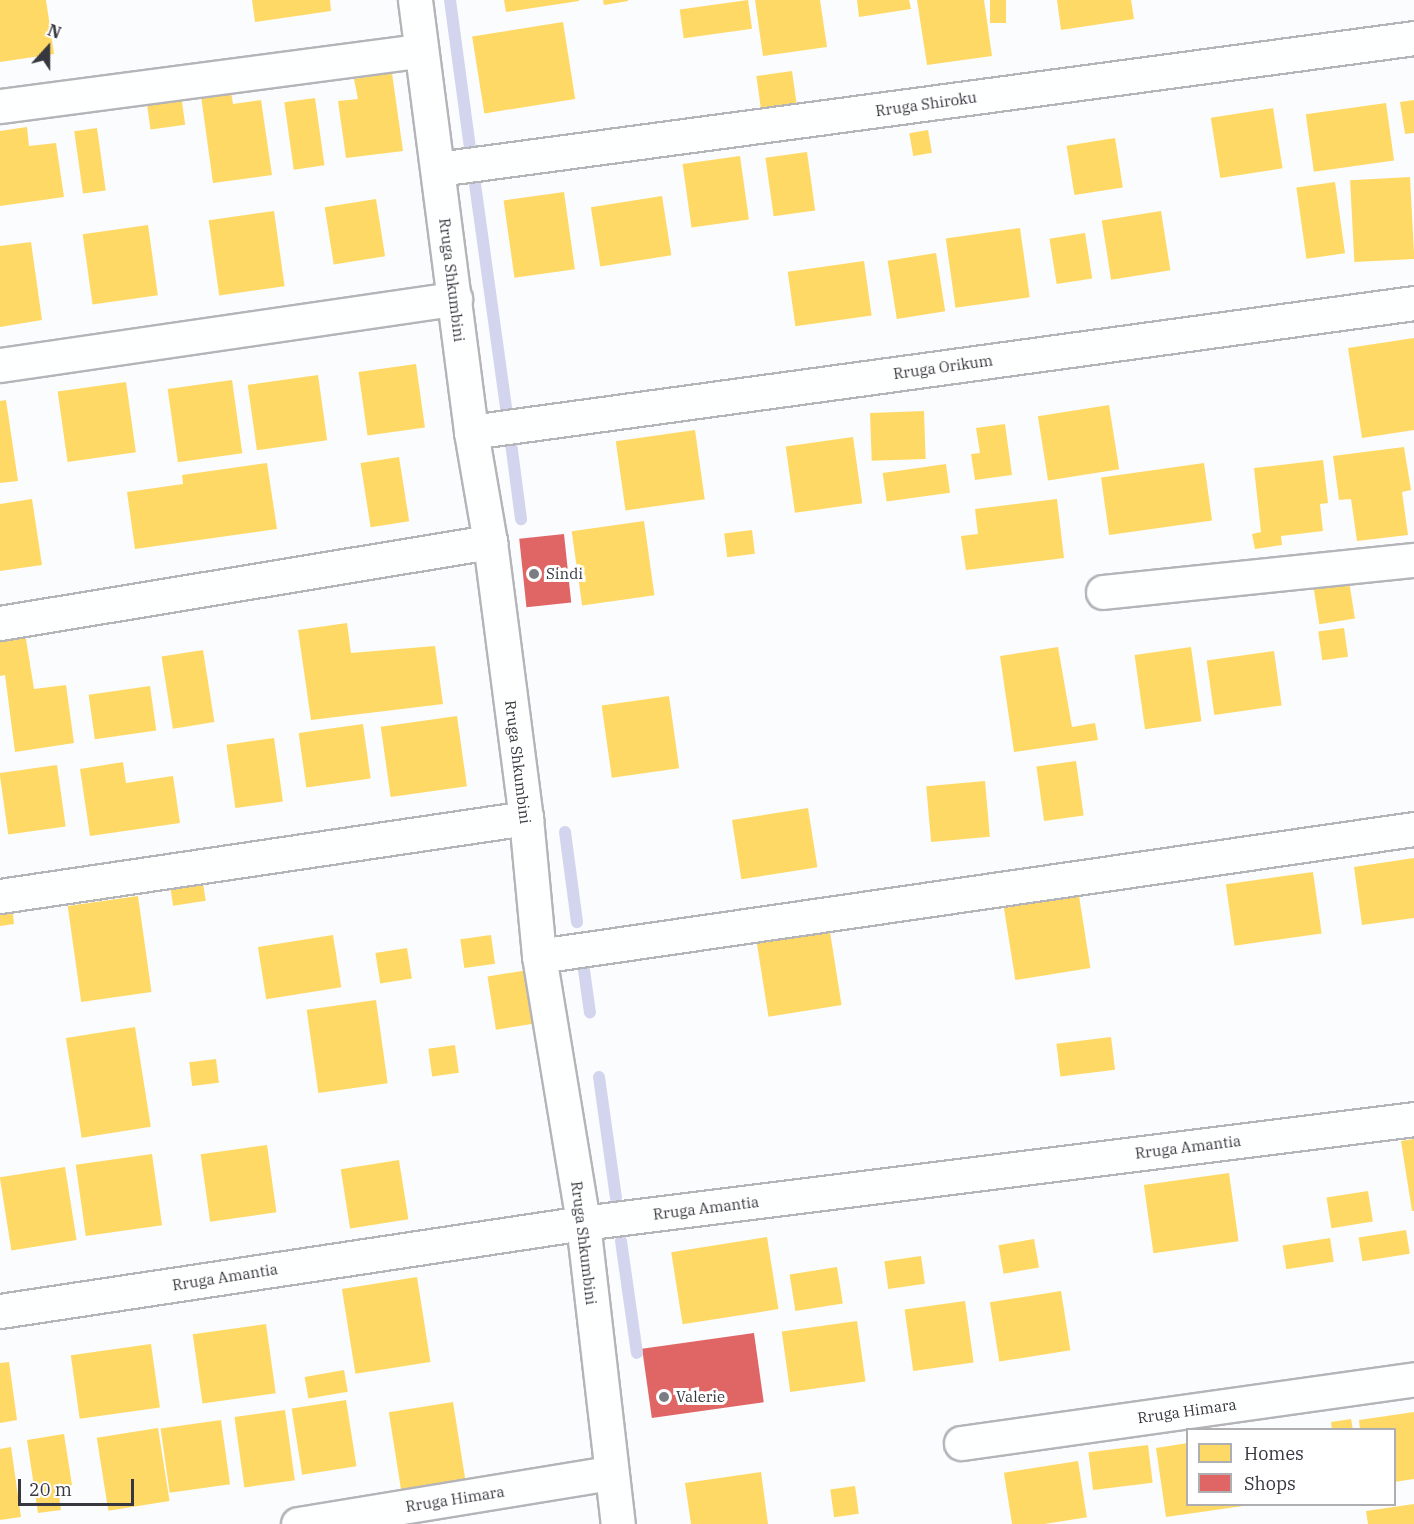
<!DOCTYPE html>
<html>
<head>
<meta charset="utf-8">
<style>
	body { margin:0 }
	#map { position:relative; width:1414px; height:1524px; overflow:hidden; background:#fbfcfe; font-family:"IBM Plex Serif",serif }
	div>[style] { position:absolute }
	.homes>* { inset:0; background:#ffd966; transform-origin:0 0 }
	.shops>* { inset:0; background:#e06666; transform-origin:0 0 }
	.stream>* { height:12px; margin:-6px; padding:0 6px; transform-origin:6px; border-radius:6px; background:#d2d5ed }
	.roads { filter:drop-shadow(2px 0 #b4b4b9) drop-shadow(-2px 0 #b4b4b9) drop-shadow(0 2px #b4b4b9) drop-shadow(0 -2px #b4b4b9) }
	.minor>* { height:33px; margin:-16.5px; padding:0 16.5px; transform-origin:16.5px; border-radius:16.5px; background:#feffff }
	.dots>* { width:16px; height:16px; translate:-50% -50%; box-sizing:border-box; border:3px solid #fff; border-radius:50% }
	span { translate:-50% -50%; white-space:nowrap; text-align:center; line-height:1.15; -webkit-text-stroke:6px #fff; paint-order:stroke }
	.street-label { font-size:15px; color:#37383f }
	.poi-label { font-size:15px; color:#37383f }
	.left { translate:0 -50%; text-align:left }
	.legend { position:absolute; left:1186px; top:1428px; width:210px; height:78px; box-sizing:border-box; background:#fff; border:2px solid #afafb2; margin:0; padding:8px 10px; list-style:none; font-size:18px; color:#37383f }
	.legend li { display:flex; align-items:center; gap:12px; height:30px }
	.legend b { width:30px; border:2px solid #afafb2 }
	.north { position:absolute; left:18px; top:18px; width:60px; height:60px; -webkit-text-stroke:4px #fff; paint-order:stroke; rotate:21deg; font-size:16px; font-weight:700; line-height:24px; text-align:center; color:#37383f }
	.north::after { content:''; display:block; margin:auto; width:21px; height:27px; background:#37383f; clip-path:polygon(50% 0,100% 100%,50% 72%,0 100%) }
	.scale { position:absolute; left:18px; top:1479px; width:116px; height:27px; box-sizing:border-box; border:3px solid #37383f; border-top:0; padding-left:8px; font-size:18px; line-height:21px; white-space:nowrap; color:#37383f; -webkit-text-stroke:4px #fff; paint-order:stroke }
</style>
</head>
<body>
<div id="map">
	<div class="homes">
		<i style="clip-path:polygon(0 0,46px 0,54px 54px,0 62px)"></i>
		<i style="clip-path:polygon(252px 0,330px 0,331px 11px,255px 22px)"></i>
		<i style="clip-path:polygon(504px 0,579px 0,579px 1px,506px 12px)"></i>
		<i style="clip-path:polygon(603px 0,628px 0,628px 1px,604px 5px)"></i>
		<i style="left:748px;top:0;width:29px;height:69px;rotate:82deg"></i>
		<i style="clip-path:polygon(755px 0,820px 0,827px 47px,763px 56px)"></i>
		<i style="clip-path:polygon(857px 0,909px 0,911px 9px,859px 17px)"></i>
		<i style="clip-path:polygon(917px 0,984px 0,992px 56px,927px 65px)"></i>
		<i style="left:990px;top:0;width:16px;height:23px"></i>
		<i style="clip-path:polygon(1057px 0,1131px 0,1134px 19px,1061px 30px)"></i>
		<i style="left:563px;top:22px;width:78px;height:92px;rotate:81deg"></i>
		<i style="left:792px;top:71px;width:34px;height:36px;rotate:82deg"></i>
		<i style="clip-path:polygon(392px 73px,403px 151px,346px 158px,338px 101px,358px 99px,354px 79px)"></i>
		<i style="clip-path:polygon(231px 92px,233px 104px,261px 100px,272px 175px,213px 183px,201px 96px)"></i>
		<i style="left:181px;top:95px;width:30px;height:35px;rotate:82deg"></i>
		<i style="left:315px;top:98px;width:68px;height:31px;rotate:82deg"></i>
		<i style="clip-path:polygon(1414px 100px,1414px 133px,1405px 134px,1400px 102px)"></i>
		<i style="left:1386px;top:103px;width:58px;height:81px;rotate:82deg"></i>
		<i style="left:1273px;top:108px;width:61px;height:63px;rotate:81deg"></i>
		<i style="clip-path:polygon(27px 127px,29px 146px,56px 143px,64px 197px,0 206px,0 131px)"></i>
		<i style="left:97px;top:128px;width:63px;height:23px;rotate:82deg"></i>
		<i style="left:928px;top:130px;width:23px;height:19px;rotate:80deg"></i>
		<i style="left:1115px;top:138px;width:50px;height:49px;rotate:81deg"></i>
		<i style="left:807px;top:152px;width:59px;height:42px;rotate:82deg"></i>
		<i style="left:740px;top:156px;width:64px;height:58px;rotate:82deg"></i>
		<i style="left:1410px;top:177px;width:82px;height:60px;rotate:87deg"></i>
		<i style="left:1335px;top:182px;width:72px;height:39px;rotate:82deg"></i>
		<i style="left:564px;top:192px;width:78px;height:61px;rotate:82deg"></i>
		<i style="left:662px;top:196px;width:60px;height:72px;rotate:81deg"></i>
		<i style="left:376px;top:199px;width:58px;height:52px;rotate:81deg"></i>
		<i style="left:274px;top:211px;width:76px;height:66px;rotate:82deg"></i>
		<i style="left:1161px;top:211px;width:60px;height:60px;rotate:81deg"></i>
		<i style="left:148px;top:225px;width:71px;height:66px;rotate:82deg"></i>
		<i style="left:1020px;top:228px;width:70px;height:75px;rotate:82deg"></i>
		<i style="left:1085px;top:233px;width:46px;height:36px;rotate:81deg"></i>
		<i style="clip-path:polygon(31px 242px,42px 320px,0 327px,0 246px)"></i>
		<i style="left:936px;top:253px;width:59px;height:49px;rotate:81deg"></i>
		<i style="left:864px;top:261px;width:55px;height:77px;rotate:82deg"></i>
		<i style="clip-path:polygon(1414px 338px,1414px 430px,1362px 438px,1348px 348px)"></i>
		<i style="left:416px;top:364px;width:64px;height:58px;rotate:82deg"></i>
		<i style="left:318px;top:375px;width:66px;height:71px;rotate:82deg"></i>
		<i style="left:232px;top:380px;width:74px;height:65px;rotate:82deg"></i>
		<i style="left:126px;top:382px;width:71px;height:69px;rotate:82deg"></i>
		<i style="clip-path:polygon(6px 400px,18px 481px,0 483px,0 401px)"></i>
		<i style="left:1109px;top:405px;width:65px;height:72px;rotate:81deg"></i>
		<i style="left:924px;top:411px;width:48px;height:54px;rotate:88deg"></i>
		<i style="clip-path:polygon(1005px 424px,1012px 475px,975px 480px,971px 454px,980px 453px,976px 428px)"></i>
		<i style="left:695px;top:430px;width:70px;height:80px;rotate:82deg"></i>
		<i style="left:853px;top:437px;width:67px;height:68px;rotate:82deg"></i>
		<i style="clip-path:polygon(1404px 447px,1411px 490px,1402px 492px,1408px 535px,1357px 541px,1351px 499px,1339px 500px,1333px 456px)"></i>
		<i style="left:399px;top:457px;width:65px;height:39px;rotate:81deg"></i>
		<i style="clip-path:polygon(1323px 460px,1328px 503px,1320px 504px,1323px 531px,1281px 536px,1282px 545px,1255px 549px,1252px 534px,1261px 532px,1254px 468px)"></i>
		<i style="clip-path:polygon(267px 463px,277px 529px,135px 549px,127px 492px,183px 484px,182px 475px)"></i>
		<i style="left:1204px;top:463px;width:58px;height:104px;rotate:82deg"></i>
		<i style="left:946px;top:464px;width:29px;height:64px;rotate:82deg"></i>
		<i style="clip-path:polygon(32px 499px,42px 565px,0 571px,0 504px)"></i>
		<i style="clip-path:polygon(1057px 499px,1064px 558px,966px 570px,961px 536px,978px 534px,975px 509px)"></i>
		<i style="left:644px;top:521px;width:75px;height:73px;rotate:82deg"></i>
		<i style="left:752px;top:530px;width:24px;height:28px;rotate:83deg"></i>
		<i style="left:1349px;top:581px;width:38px;height:36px;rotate:81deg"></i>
		<i style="clip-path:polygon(347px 623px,351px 653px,435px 646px,443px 704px,311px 720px,298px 630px)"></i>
		<i style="left:1344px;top:628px;width:29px;height:26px;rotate:82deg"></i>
		<i style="clip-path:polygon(25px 633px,34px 689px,66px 685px,74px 743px,15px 752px,5px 675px,0 676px,0 636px)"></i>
		<i style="clip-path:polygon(1058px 647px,1072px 727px,1095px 723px,1098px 740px,1014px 752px,1000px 656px)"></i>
		<i style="left:1191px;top:647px;width:75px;height:57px;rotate:82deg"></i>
		<i style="left:203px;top:650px;width:73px;height:42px;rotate:81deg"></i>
		<i style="left:1274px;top:651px;width:55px;height:68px;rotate:82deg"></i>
		<i style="left:150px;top:686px;width:45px;height:62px;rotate:82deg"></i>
		<i style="left:669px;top:696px;width:73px;height:68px;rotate:82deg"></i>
		<i style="left:457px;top:716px;width:71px;height:77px;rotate:82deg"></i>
		<i style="left:363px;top:724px;width:55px;height:65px;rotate:82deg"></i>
		<i style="left:274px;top:738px;width:64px;height:48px;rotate:82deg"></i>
		<i style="left:1076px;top:761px;width:55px;height:40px;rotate:82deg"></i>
		<i style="clip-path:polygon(123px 762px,126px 783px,173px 776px,180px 823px,90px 836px,80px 769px)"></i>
		<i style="left:57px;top:765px;width:62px;height:58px;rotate:82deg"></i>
		<i style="left:985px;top:781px;width:56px;height:59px;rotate:85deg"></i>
		<i style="left:808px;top:808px;width:60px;height:77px;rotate:81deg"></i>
		<i style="clip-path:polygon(1414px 858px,1414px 918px,1362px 925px,1354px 867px)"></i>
		<i style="left:1313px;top:872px;width:62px;height:88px;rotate:82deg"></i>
		<i style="left:202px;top:877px;width:24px;height:33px;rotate:81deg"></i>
		<i style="left:138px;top:896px;width:97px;height:71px;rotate:82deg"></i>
		<i style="left:1079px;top:896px;width:73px;height:76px;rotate:81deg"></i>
		<i style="clip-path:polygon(12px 906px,14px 924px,0 926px,0 908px)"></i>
		<i style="left:830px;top:932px;width:74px;height:74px;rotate:81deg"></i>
		<i style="left:333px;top:935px;width:53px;height:76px;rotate:81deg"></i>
		<i style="left:491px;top:935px;width:29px;height:31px;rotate:82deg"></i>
		<i style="left:407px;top:948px;width:31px;height:32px;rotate:81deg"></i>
		<i style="left:528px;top:970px;width:54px;height:41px;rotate:81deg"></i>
		<i style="left:376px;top:1000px;width:84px;height:70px;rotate:82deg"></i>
		<i style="left:135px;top:1027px;width:101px;height:70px;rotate:81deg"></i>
		<i style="left:1111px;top:1037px;width:33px;height:55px;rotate:83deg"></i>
		<i style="left:455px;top:1045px;width:28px;height:27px;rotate:82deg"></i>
		<i style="left:216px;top:1059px;width:24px;height:27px;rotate:83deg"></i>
		<i style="clip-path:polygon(1414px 1139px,1414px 1211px,1412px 1211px,1401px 1141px)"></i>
		<i style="left:267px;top:1145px;width:68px;height:67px;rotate:82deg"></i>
		<i style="left:152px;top:1154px;width:72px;height:77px;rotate:82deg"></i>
		<i style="left:399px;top:1160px;width:60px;height:59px;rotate:81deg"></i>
		<i style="left:65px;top:1167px;width:74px;height:66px;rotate:81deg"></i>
		<i style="left:1229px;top:1173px;width:69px;height:86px;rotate:82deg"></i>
		<i style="left:1368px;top:1191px;width:31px;height:42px;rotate:81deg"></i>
		<i style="left:1406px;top:1230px;width:24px;height:48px;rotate:81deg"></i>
		<i style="left:767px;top:1237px;width:73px;height:97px;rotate:81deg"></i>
		<i style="left:1330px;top:1238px;width:24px;height:48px;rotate:81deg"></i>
		<i style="left:1034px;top:1239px;width:29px;height:36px;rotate:80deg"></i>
		<i style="left:921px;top:1256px;width:28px;height:37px;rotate:82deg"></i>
		<i style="left:837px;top:1267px;width:37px;height:48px;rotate:81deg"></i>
		<i style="left:417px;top:1277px;width:86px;height:76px;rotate:81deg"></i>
		<i style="left:1061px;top:1291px;width:60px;height:72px;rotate:81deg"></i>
		<i style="left:965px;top:1301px;width:62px;height:61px;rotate:82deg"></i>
		<i style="left:857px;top:1321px;width:61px;height:76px;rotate:82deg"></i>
		<i style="left:266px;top:1324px;width:70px;height:74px;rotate:82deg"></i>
		<i style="left:151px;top:1344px;width:64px;height:81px;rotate:82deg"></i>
		<i style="clip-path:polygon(9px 1362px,17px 1420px,0 1423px,0 1363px)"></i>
		<i style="left:344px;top:1370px;width:22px;height:40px;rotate:80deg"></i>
		<i style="left:346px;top:1400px;width:67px;height:55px;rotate:81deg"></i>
		<i style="left:453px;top:1402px;width:80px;height:65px;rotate:81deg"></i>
		<i style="left:285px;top:1410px;width:71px;height:51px;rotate:82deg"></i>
		<i style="clip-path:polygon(1414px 1412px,1414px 1479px,1394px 1482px,1394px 1430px,1360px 1430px,1359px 1420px)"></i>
		<i style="clip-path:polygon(1351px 1419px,1353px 1430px,1332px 1430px,1331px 1422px)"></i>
		<i style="left:221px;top:1420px;width:65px;height:61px;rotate:82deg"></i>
		<i style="left:158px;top:1428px;width:74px;height:62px;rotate:81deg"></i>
		<i style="clip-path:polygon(64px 1434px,72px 1485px,58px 1487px,61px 1510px,38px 1513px,27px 1440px)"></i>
		<i style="clip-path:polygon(1188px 1443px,1188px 1504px,1243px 1506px,1166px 1517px,1156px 1448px)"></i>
		<i style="left:1148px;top:1445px;width:38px;height:60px;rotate:83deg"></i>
		<i style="clip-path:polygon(11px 1447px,21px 1517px,0 1520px,0 1449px)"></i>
		<i style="left:1078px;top:1461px;width:57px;height:75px;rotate:81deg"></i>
		<i style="clip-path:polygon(761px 1472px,768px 1524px,691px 1524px,685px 1483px)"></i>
		<i style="left:855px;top:1486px;width:28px;height:25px;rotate:82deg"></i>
		<i style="clip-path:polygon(1414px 1504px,1414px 1524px,1368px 1524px,1366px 1511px)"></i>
	</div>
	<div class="shops">
		<i style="left:564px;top:534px;width:69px;height:45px;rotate:84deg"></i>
		<i style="left:754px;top:1333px;width:70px;height:113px;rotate:82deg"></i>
	</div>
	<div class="stream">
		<i style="left:450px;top:0;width:149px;rotate:82.3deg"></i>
		<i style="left:475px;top:184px;width:232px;rotate:82.1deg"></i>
		<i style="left:511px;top:443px;width:77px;rotate:82.5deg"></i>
		<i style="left:565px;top:832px;width:91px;rotate:82.4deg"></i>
		<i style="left:583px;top:963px;width:50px;rotate:82deg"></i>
		<i style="left:599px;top:1077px;width:122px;rotate:82deg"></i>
		<i style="left:621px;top:1241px;width:113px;rotate:81.9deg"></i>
	</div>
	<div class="roads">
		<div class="minor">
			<i style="left:415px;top:0;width:436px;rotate:82.6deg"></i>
			<i style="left:471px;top:432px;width:112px;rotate:80.2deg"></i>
			<i style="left:490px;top:542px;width:278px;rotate:82.6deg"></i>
			<i style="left:526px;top:818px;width:139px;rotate:84.6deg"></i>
			<i style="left:539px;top:956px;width:271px;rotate:80.6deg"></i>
			<i style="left:583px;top:1223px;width:303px;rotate:83.4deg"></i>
			<i style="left:0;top:106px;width:424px;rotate:-7.5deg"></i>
			<i style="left:438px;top:169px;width:985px;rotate:-7.64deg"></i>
			<i style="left:0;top:365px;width:460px;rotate:-8.3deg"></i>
			<i style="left:471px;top:432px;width:952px;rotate:-7.79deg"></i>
			<i style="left:1103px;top:592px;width:313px;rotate:-5.9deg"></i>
			<i style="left:0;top:623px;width:497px;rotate:-9.4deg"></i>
			<i style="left:0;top:896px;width:532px;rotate:-8.43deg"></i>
			<i style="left:539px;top:956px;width:884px;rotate:-8.26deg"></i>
			<i style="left:0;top:1311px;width:590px;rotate:-8.58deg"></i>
			<i style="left:583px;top:1223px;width:837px;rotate:-7.13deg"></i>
			<i style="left:961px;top:1443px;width:457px;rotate:-8deg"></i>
			<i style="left:298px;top:1524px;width:317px;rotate:-9.3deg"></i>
		</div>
	</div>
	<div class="dots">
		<i style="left:534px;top:574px;background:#7c7d82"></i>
		<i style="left:664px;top:1397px;background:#7c7d82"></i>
	</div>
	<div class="street-label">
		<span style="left:926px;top:104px;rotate:-8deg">Rruga Shiroku</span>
		<span style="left:452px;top:280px;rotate:83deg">Rruga Shkumbini</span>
		<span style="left:943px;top:367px;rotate:-8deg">Rruga Orikum</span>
		<span style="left:518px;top:762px;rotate:83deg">Rruga Shkumbini</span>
		<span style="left:1188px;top:1147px;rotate:-7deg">Rruga Amantia</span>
		<span style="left:706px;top:1208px;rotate:-7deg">Rruga Amantia</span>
		<span style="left:584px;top:1243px;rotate:83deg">Rruga Shkumbini</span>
		<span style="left:225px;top:1277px;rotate:-9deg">Rruga Amantia</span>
		<span style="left:1187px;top:1411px;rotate:-8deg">Rruga Himara</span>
		<span style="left:455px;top:1499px;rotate:-9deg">Rruga Himara</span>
	</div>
	<div class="poi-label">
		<span class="left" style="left:546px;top:574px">Sindi</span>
		<span class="left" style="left:676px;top:1397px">Valerie</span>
	</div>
	<ul class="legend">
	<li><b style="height:16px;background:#ffd966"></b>Homes</li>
	<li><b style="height:16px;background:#e06666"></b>Shops</li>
	</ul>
	<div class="north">N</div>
	<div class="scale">20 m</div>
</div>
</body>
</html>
